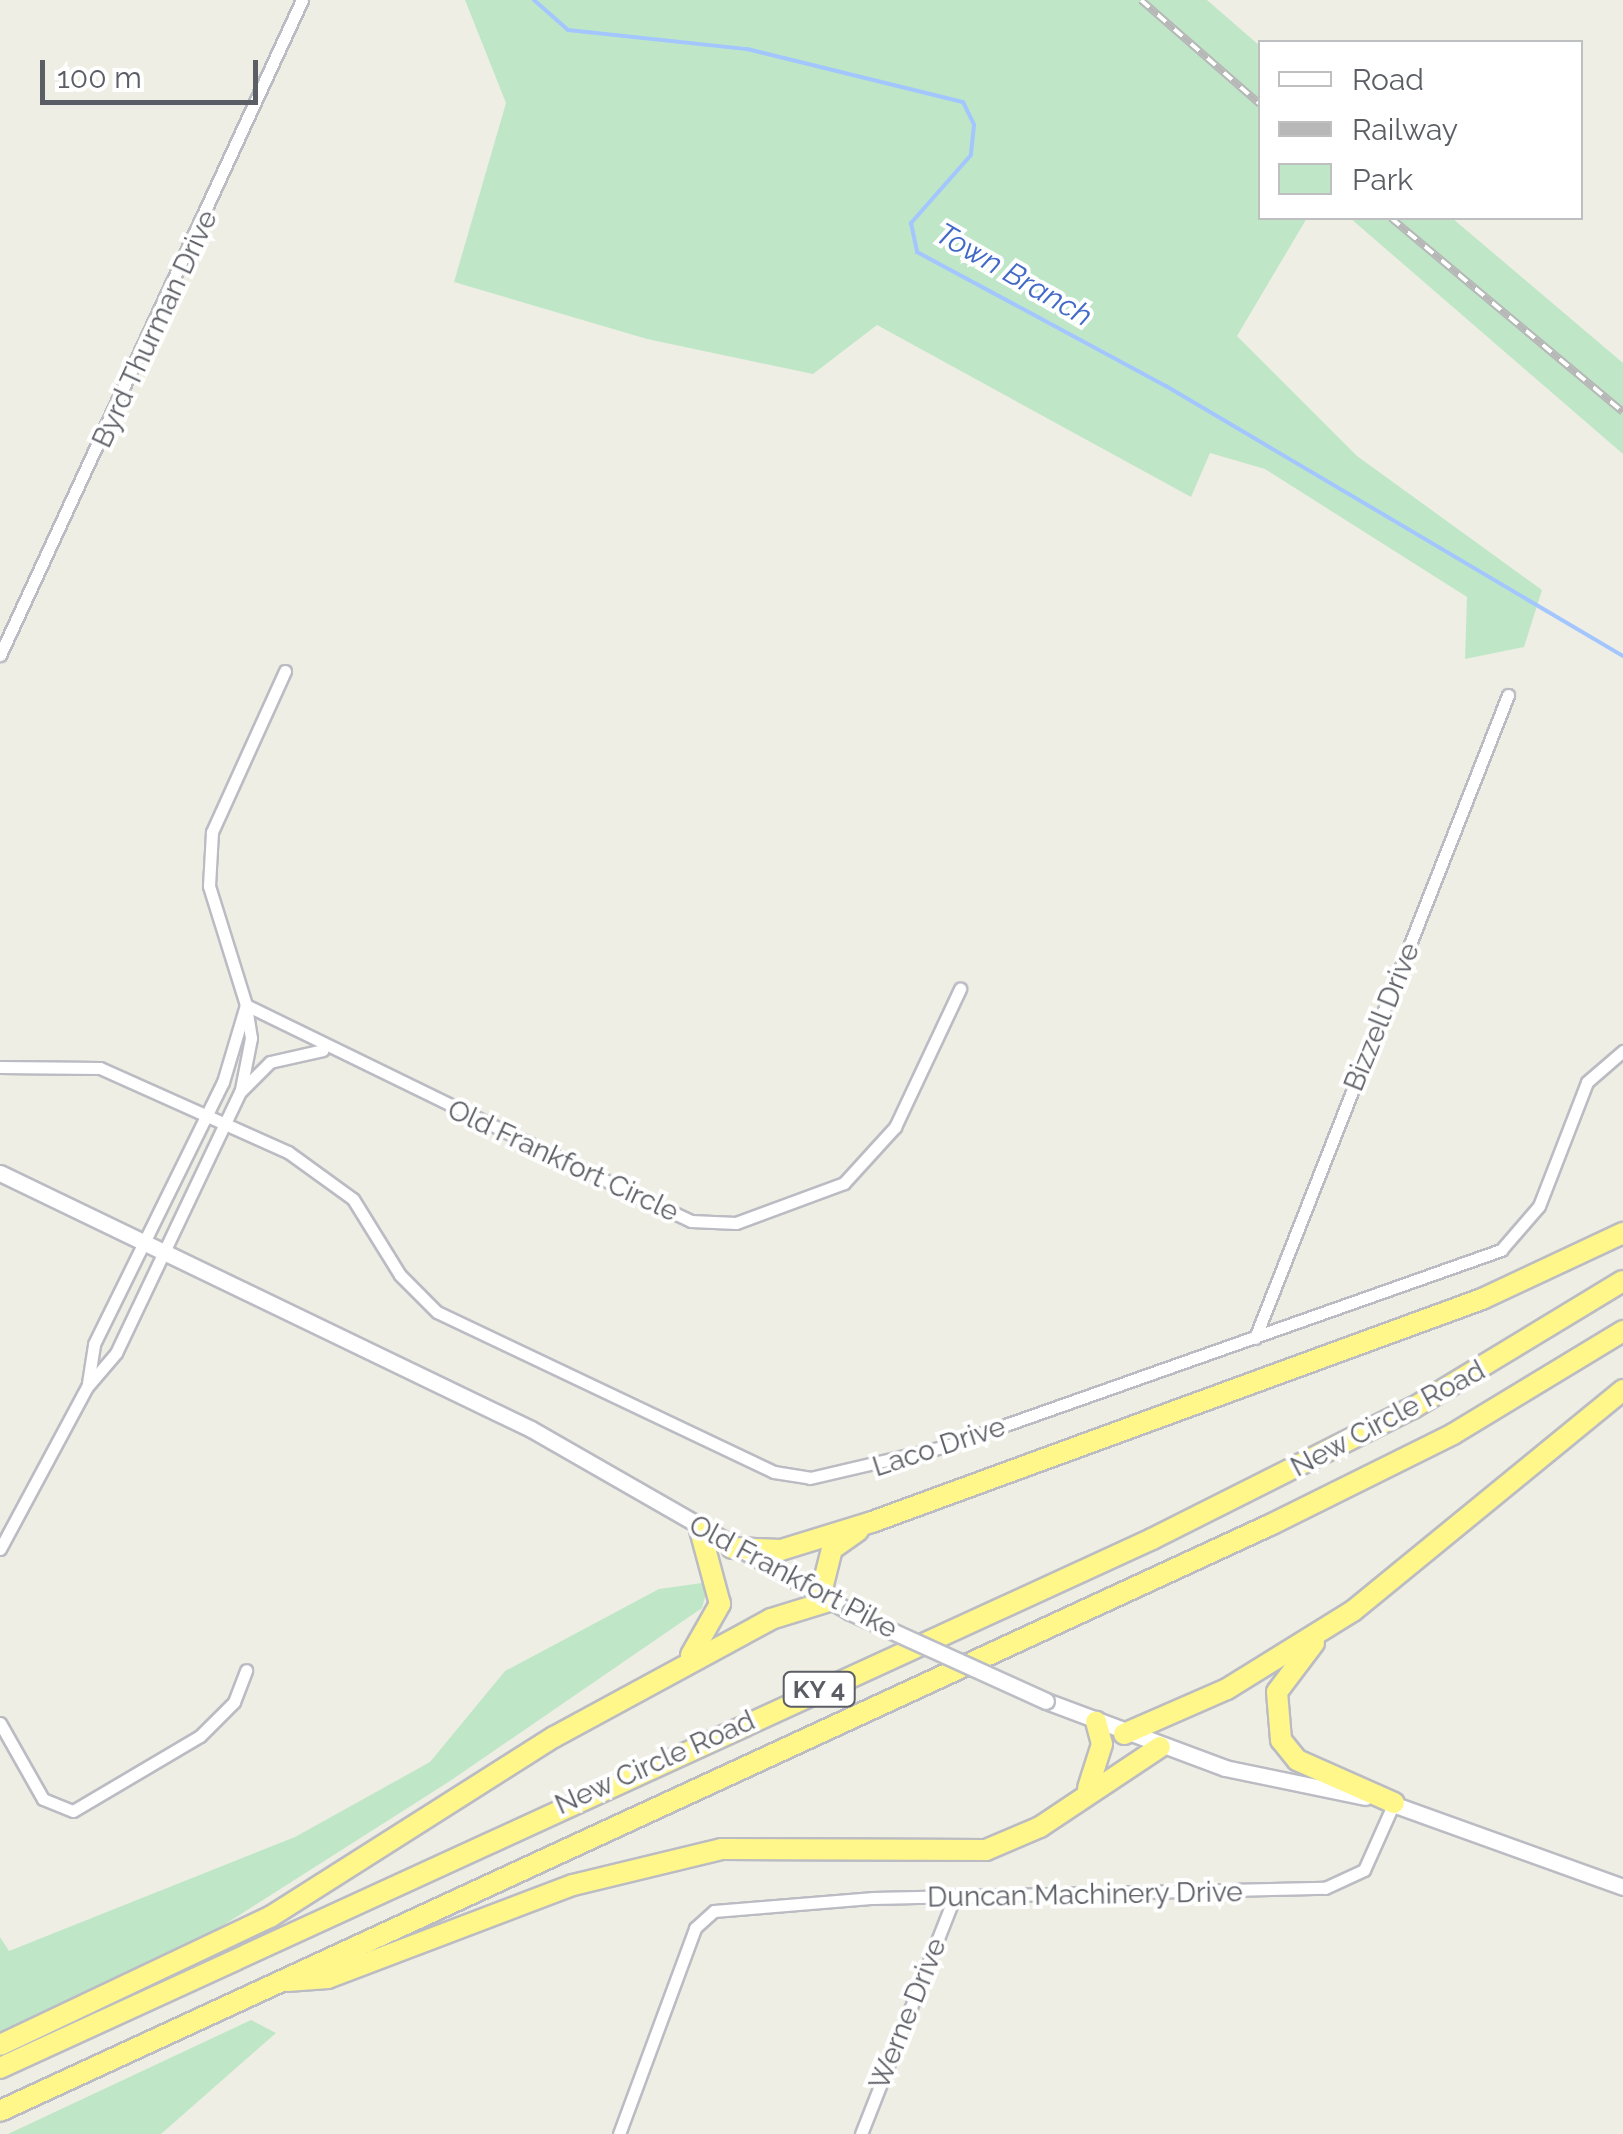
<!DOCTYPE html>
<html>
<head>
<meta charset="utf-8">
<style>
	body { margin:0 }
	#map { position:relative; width:1623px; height:2134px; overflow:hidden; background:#efeee4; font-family:Raleway,sans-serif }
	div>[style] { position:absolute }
	.green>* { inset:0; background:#bfe7c7 }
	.stream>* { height:4px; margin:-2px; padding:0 2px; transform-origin:2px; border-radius:2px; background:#a3c6ff }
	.roads { filter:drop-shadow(2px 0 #bbbcc3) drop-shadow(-2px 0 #bbbcc3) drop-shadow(0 2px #bbbcc3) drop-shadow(0 -2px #bbbcc3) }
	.minor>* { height:11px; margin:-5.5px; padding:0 5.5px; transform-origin:5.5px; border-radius:5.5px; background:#fff }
	.secondary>* { height:15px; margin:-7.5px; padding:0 7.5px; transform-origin:7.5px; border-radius:7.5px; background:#fff }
	.motorway>* { height:20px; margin:-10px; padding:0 10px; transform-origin:10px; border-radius:10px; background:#fff78a }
	.rail>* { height:8px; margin-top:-4px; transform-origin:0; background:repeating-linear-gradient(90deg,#fff 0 11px,#b7b7b8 0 22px); box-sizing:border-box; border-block:2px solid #b7b7b8 }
	.bridges { filter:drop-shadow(2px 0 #bcbec5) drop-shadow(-2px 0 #bcbec5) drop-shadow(0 2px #bcbec5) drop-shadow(0 -2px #bcbec5) }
	.secondary-bridge>* { height:15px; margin:-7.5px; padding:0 7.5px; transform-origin:7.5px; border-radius:7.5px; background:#fff }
	span { translate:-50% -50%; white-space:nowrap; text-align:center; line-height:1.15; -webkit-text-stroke:8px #fff; paint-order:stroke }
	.shield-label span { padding:2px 8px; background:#fff; border:2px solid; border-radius:8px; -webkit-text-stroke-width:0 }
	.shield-label { font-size:25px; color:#5c5e65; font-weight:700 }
	.street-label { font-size:28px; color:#5c5e65 }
	.water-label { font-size:30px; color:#4169c8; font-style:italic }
	.legend { position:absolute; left:1258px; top:40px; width:325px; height:180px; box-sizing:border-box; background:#fff; border:2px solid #bebfc1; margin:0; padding:12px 18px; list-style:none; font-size:30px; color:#5c5e65 }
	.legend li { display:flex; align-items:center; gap:20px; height:50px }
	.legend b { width:50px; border:2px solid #bebfc1 }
	.scale { position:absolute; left:40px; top:60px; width:218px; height:45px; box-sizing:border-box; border:5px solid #5c5e65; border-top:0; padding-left:12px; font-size:30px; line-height:35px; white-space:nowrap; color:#5c5e65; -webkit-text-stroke:8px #fff; paint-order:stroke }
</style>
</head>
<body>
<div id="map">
	<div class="green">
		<i style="clip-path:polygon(465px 0,1207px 0,1260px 46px,1260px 218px,1307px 218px,1237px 336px,1357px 456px,1542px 590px,1524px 647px,1465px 659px,1467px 597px,1265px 469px,1210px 453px,1191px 497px,877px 325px,813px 374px,647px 339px,454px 282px,506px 103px)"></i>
		<i style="clip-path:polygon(1350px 218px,1452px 218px,1623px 363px,1623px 454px)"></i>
		<i style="clip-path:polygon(709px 1582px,702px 1608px,450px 1781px,183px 1951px,0 2042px,0 1937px,9px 1951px,295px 1837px,430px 1762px,505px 1671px,659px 1589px)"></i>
		<i style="clip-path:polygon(251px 2020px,276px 2033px,161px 2134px,8px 2134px)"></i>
	</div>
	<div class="stream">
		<i style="left:534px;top:0;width:45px;rotate:41.4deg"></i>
		<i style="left:568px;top:30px;width:180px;rotate:6.1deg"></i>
		<i style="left:747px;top:49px;width:222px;rotate:13.8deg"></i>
		<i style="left:963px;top:102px;width:25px;rotate:64deg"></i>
		<i style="left:974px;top:125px;width:30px;rotate:96deg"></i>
		<i style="left:971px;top:155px;width:91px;rotate:131.4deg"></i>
		<i style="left:911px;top:223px;width:30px;rotate:78deg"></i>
		<i style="left:917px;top:252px;width:283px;rotate:28.3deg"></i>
		<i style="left:1166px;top:386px;width:531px;rotate:30.58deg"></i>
	</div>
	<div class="roads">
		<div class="minor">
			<i style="left:0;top:655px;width:721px;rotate:-65.25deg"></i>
			<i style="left:285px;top:671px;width:177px;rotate:114.4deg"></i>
			<i style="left:212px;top:832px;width:54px;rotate:93.2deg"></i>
			<i style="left:209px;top:886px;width:125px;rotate:72.7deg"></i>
			<i style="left:246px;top:1005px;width:443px;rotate:26deg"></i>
			<i style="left:644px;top:1199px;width:52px;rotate:25.1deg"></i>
			<i style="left:691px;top:1221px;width:45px;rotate:2.5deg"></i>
			<i style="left:736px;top:1223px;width:115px;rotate:-20.3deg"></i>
			<i style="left:844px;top:1183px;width:76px;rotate:-47.7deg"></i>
			<i style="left:895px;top:1127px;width:153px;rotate:-64.8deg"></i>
			<i style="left:0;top:1067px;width:100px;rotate:0.6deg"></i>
			<i style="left:100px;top:1068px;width:206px;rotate:24.1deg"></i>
			<i style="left:288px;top:1152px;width:80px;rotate:35.9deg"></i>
			<i style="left:353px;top:1199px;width:89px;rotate:58.3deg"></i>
			<i style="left:400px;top:1275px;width:52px;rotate:45deg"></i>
			<i style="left:437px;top:1312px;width:373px;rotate:25.4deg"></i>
			<i style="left:774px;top:1472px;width:36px;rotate:9deg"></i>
			<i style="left:810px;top:1478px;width:140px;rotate:-13.2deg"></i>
			<i style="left:946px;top:1446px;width:589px;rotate:-19.45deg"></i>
			<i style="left:1501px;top:1250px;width:58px;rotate:-49.2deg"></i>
			<i style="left:1539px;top:1206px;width:133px;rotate:-68.8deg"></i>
			<i style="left:1587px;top:1082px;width:48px;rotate:-40.7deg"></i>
			<i style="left:241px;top:1089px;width:52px;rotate:-78.9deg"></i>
			<i style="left:251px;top:1038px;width:33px;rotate:-99deg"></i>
			<i style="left:1255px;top:1338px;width:691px;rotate:-68.52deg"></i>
			<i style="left:88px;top:1383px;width:39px;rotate:-81deg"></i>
			<i style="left:94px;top:1344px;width:292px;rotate:-63.8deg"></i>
			<i style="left:223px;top:1082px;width:80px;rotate:-73.4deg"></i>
			<i style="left:0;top:1549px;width:184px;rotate:-61.8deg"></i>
			<i style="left:87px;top:1387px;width:45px;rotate:-49.5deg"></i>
			<i style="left:116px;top:1353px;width:289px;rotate:-64.6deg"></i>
			<i style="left:240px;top:1092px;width:42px;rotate:-45deg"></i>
			<i style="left:270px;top:1062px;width:54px;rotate:-12.8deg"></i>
			<i style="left:0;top:1723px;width:87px;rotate:60.5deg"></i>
			<i style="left:43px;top:1799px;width:32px;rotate:22deg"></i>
			<i style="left:73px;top:1811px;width:147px;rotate:-30.6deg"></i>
			<i style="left:200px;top:1736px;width:48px;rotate:-45deg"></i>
			<i style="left:234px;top:1702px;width:34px;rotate:-69deg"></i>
			<i style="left:619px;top:2134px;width:220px;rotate:-69.7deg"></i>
			<i style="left:695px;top:1928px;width:25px;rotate:-42deg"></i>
			<i style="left:714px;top:1911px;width:160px;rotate:-4.7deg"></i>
			<i style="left:873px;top:1898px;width:452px;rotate:-1.3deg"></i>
			<i style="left:1325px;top:1888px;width:43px;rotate:-24.8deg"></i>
			<i style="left:1364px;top:1870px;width:73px;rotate:-65.9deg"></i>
			<i style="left:861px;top:2134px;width:257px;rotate:-68.5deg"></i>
		</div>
		<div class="secondary">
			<i style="left:0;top:1173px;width:589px;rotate:25.74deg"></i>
			<i style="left:531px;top:1429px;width:368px;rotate:29.8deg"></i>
			<i style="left:1046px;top:1701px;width:191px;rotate:20.5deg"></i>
			<i style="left:1225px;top:1768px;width:143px;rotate:11.7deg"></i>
			<i style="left:1387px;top:1802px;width:251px;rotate:19.8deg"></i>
		</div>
		<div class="motorway">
			<i style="left:732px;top:1548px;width:49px;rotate:2.3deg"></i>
			<i style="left:781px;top:1550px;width:95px;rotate:-17.1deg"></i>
			<i style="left:872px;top:1522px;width:649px;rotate:-20.08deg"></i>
			<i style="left:1482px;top:1299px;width:156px;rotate:-25.1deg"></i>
			<i style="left:820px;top:1597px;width:49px;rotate:-76deg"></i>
			<i style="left:832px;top:1549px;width:32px;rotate:-35deg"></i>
			<i style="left:1314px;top:1643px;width:61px;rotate:127.1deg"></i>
			<i style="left:1277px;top:1692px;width:48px;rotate:85.2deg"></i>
			<i style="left:1281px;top:1740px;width:26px;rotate:51deg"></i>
			<i style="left:1297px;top:1760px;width:106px;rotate:23.9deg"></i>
			<i style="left:691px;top:1655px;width:59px;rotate:-60.4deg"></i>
			<i style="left:720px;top:1604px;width:77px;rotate:-105.1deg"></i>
			<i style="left:1124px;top:1734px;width:112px;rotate:-23.6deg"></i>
			<i style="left:1227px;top:1689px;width:148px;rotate:-31.8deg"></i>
			<i style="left:1353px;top:1611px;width:349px;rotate:-39.3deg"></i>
			<i style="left:1088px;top:1788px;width:46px;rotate:-72.3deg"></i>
			<i style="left:1102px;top:1744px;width:23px;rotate:-105deg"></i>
			<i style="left:287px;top:1981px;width:41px;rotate:-4.2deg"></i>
			<i style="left:328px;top:1978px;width:262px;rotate:-20.8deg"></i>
			<i style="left:573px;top:1885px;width:153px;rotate:-13.6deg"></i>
			<i style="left:722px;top:1849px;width:264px;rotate:0.2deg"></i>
			<i style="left:986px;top:1850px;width:59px;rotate:-23.1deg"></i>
			<i style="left:1040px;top:1827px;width:144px;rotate:-33.7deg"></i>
			<i style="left:0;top:2045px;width:299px;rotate:-25.4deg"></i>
			<i style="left:270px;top:1917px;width:336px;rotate:-32.4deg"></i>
			<i style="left:554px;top:1737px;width:247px;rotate:-28.5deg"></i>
			<i style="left:771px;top:1619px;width:61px;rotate:-17.2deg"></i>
			<i style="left:0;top:2068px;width:1268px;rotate:-24.66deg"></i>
			<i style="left:1152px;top:1539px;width:292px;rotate:-26.7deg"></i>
			<i style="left:1413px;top:1408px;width:245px;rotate:-31.2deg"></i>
			<i style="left:0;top:2111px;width:1399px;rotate:-24.77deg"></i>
			<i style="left:1270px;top:1525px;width:204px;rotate:-26.4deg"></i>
			<i style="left:1453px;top:1434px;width:199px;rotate:-31.2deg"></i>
		</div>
	</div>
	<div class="rail">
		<i style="left:1141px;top:0;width:158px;rotate:41.2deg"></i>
		<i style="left:1391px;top:218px;width:302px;rotate:39.9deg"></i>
	</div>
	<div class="bridges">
		<div class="secondary-bridge">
			<i style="left:850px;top:1612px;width:215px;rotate:24.4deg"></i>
		</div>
	</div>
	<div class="shield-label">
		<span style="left:819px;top:1689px">KY 4</span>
	</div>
	<div class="street-label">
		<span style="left:155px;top:329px;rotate:-65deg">Byrd Thurman Drive</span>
		<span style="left:1382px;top:1017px;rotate:-68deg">Bizzell Drive</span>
		<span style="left:563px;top:1161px;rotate:25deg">Old Frankfort Circle</span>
		<span style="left:1388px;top:1419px;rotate:-28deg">New Circle Road</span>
		<span style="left:939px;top:1447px;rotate:-18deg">Laco Drive</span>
		<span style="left:793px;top:1577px;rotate:28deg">Old Frankfort Pike</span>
		<span style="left:655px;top:1763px;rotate:-24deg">New Circle Road</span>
		<span style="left:1085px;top:1895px;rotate:-1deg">Duncan Machinery Drive</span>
		<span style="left:908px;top:2014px;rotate:-68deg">Werne Drive</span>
	</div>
	<div class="water-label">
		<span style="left:1014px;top:275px;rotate:30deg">Town Branch</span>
	</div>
	<ul class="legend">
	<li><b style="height:12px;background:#fff"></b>Road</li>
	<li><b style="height:12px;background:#b7b7b8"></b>Railway</li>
	<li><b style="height:28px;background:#bfe7c7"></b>Park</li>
	</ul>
	<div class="scale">100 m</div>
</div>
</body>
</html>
